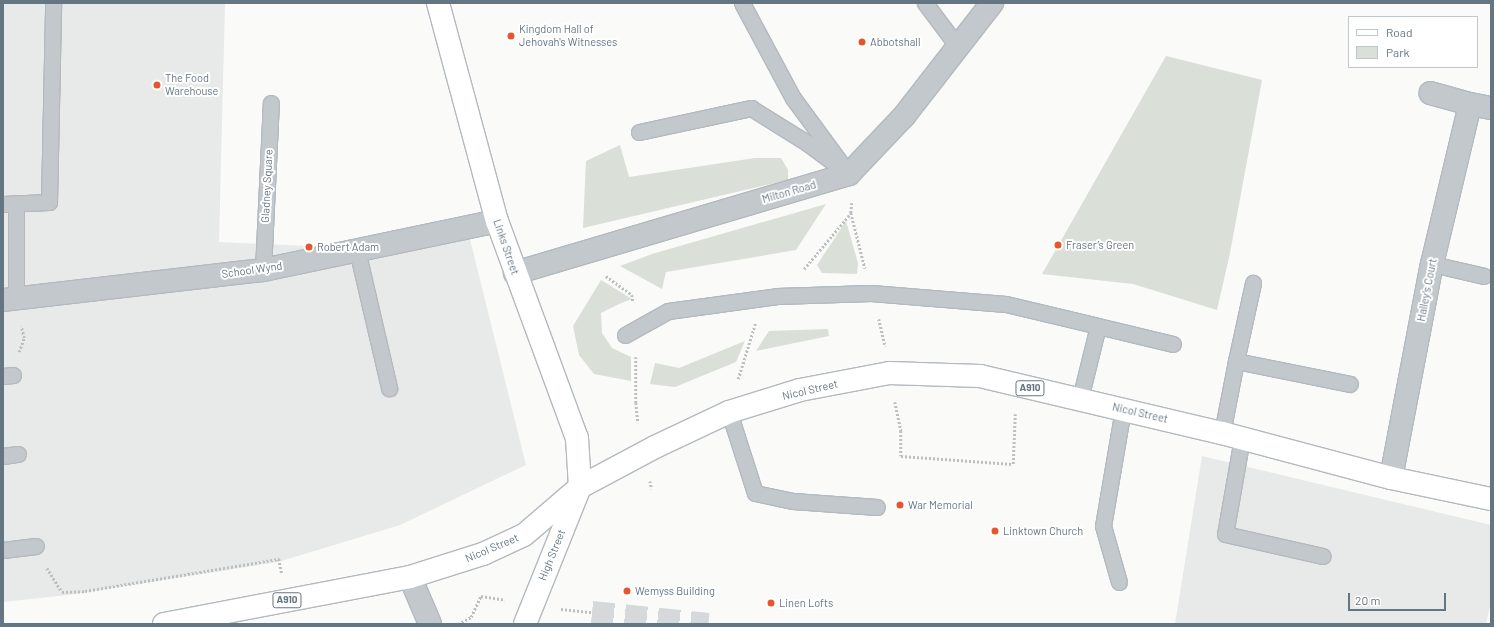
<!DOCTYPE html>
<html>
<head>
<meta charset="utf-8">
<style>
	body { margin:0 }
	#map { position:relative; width:1494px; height:627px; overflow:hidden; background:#fafaf8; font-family:Barlow,sans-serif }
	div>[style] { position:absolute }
	.built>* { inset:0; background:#e8e9e9 }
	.green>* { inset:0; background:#dadfd7 }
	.street-tunnel>* { height:22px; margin-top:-11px; transform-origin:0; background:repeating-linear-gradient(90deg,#d5d9db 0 22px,transparent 0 33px) }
	.path>* { height:2.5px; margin-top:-1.25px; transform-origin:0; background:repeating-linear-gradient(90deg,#bbbfc2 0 2px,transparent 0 4px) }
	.roads { filter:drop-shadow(1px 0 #b3babf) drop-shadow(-1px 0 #b3babf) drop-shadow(0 1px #b3babf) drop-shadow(0 -1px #b3babf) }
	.lane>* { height:15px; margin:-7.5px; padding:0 7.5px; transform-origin:7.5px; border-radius:7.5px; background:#c3c8cc }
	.street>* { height:22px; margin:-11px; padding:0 11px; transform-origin:11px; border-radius:11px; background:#c3c8cc }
	.secondary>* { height:22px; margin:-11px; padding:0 11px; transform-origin:11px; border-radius:11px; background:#fff }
	.primary>* { height:22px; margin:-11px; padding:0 11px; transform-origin:11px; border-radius:11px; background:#fff }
	.dots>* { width:11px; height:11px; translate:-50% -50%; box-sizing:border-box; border:2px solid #fff; border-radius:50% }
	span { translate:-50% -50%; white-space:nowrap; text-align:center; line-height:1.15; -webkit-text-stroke:4px #fff; paint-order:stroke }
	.shield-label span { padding:1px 3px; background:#fff; border:1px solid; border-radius:3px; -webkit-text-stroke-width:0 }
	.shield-label { font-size:10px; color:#657683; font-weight:700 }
	.poi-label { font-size:11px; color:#657683 }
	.left { translate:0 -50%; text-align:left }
	.street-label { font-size:11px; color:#657683 }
	.frame { position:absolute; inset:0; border:4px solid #657683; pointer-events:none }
	.legend { position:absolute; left:1348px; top:16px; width:130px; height:52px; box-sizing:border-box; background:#fff; border:1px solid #c1c8cd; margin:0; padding:5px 7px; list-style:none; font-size:12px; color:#657683 }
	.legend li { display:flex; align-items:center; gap:8px; height:20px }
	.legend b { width:20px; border:1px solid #c1c8cd }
	.scale { position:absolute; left:1348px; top:593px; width:98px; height:18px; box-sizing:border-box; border:2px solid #657683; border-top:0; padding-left:5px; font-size:12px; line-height:14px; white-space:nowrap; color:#657683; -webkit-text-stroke:3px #fff; paint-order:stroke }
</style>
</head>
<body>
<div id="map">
	<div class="built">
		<i style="clip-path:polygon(3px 3px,225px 3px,219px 242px,328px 247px,465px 219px,526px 465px,400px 525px,278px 562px,68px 595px,3px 602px)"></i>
		<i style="clip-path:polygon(1202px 456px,1491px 525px,1491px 602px,1486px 624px,1175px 624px)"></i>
	</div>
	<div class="green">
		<i style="clip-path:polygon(1166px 56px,1262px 80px,1230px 253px,1217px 310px,1133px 284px,1042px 274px)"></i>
		<i style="clip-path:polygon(620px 145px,629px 177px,755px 158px,781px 158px,788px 170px,788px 180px,583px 228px,586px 161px)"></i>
		<i style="clip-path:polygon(826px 204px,796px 250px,666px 272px,662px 289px,620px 266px,652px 254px)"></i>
		<i style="clip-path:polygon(846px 221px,858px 263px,857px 274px,822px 273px,817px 265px)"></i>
		<i style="clip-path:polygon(601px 280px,632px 299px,619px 304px,601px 313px,602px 333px,612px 348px,631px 357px,631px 381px,594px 374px,579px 355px,573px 326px)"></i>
		<i style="clip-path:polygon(828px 329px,829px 336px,756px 351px,769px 331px)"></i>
		<i style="clip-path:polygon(745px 341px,736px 362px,675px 387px,650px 384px,655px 363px,679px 368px)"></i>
	</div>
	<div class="street-tunnel">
		<i style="left:592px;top:612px;width:117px;rotate:5.9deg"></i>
	</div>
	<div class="path">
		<i style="left:852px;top:203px;width:10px;rotate:96deg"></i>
		<i style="left:851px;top:213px;width:57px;rotate:75.7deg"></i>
		<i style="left:804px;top:269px;width:73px;rotate:-50deg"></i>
		<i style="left:606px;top:276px;width:32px;rotate:36deg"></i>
		<i style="left:632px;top:295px;width:7px;rotate:82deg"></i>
		<i style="left:879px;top:319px;width:28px;rotate:77deg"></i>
		<i style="left:19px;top:352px;width:15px;rotate:-70deg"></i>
		<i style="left:24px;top:338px;width:12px;rotate:-104deg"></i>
		<i style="left:636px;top:357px;width:46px;rotate:90deg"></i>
		<i style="left:636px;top:403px;width:20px;rotate:84deg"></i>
		<i style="left:738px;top:379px;width:58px;rotate:-72.8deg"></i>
		<i style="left:895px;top:402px;width:30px;rotate:78deg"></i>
		<i style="left:901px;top:431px;width:25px;rotate:90deg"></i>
		<i style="left:901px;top:456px;width:112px;rotate:4.1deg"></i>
		<i style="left:1013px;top:464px;width:50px;rotate:-87.7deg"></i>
		<i style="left:650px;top:481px;width:8px;rotate:76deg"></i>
		<i style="left:47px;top:568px;width:28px;rotate:58deg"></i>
		<i style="left:62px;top:592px;width:23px;rotate:-2deg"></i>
		<i style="left:85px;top:591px;width:197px;rotate:-9.4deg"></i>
		<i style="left:279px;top:559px;width:15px;rotate:79deg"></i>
		<i style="left:561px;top:609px;width:31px;rotate:6deg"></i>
		<i style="left:458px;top:624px;width:15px;rotate:-28deg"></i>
		<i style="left:471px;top:617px;width:23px;rotate:-65deg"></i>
		<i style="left:481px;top:596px;width:24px;rotate:9deg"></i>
	</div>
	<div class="roads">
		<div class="lane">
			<i style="left:742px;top:3px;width:108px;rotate:61.8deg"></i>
			<i style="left:793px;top:98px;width:79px;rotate:53.7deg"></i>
			<i style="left:925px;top:3px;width:55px;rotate:53.1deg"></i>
			<i style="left:639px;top:132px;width:115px;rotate:-12.1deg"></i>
			<i style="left:751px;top:108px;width:66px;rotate:32deg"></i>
			<i style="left:807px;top:143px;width:52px;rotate:36.4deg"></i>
			<i style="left:3px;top:204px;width:46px;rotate:-2.5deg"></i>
			<i style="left:49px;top:202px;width:199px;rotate:-88.8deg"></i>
			<i style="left:357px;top:250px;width:142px;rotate:76.9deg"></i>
			<i style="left:1432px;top:264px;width:53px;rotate:13deg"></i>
			<i style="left:263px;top:270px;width:167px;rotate:-87.3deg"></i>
			<i style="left:16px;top:298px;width:95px;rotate:-90deg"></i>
			<i style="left:1098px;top:326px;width:77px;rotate:13.5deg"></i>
			<i style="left:625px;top:335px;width:49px;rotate:-29.2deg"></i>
			<i style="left:668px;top:311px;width:110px;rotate:-7.8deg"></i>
			<i style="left:777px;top:296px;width:94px;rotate:-1.8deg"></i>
			<i style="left:871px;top:293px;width:135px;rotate:4.7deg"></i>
			<i style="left:1006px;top:304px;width:95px;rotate:13.4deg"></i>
			<i style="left:1098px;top:326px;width:75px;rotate:103.9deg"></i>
			<i style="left:1236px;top:361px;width:80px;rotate:-77.7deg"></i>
			<i style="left:3px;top:376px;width:10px;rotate:-6deg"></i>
			<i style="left:729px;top:412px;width:85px;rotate:72.2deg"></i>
			<i style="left:755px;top:493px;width:39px;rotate:12deg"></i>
			<i style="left:793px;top:501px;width:84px;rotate:4.1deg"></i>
			<i style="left:1222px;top:433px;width:73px;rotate:-79deg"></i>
			<i style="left:1236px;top:361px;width:116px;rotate:11.4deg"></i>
			<i style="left:1242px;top:438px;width:97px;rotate:100deg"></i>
			<i style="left:1225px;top:534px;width:100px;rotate:12.7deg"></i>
			<i style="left:3px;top:456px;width:15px;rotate:-8deg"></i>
			<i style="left:3px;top:550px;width:33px;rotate:-7deg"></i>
			<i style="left:1119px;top:582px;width:58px;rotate:-105.9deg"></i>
			<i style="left:1103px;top:526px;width:119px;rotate:-80.3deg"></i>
		</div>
		<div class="street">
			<i style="left:1470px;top:104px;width:21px;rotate:11deg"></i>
			<i style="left:515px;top:273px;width:348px;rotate:-16.5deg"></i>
			<i style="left:849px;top:174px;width:80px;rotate:-46.5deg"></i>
			<i style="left:904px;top:116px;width:143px;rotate:-52.1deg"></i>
			<i style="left:3px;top:300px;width:262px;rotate:-6.6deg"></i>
			<i style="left:263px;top:270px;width:239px;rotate:-11.8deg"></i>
			<i style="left:1391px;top:478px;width:218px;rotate:-79.2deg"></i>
			<i style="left:1432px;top:264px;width:164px;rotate:-76.6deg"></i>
			<i style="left:1470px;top:104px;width:41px;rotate:-164.6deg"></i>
			<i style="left:410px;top:577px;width:51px;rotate:66.9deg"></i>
		</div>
		<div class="secondary">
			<i style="left:438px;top:3px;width:226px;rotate:74.9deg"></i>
			<i style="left:497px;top:221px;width:231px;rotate:69.8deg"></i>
			<i style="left:577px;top:438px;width:49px;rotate:86.5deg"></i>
			<i style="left:580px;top:487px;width:148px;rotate:111.9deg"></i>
		</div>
		<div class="primary">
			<i style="left:164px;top:624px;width:250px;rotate:-10.8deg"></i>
			<i style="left:410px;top:577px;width:77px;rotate:-17.5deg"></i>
			<i style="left:483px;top:554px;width:45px;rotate:-24.9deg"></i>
			<i style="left:524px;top:535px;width:74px;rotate:-40.6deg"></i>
			<i style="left:580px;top:487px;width:85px;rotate:-28.1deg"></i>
			<i style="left:655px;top:447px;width:82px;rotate:-25.3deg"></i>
			<i style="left:729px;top:412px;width:74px;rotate:-17.2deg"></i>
			<i style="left:800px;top:390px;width:91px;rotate:-10.8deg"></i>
			<i style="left:889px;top:373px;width:91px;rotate:1.9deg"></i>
			<i style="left:980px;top:376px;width:249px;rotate:13.3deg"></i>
			<i style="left:1222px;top:433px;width:175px;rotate:14.9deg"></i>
			<i style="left:1391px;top:478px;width:102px;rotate:11.9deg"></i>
		</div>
	</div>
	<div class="dots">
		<i style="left:511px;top:36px;background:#e4572e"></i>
		<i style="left:862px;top:42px;background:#e4572e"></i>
		<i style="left:157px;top:85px;background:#e4572e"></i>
		<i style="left:1058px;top:245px;background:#e4572e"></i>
		<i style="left:309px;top:247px;background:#e4572e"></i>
		<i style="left:900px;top:505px;background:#e4572e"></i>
		<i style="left:995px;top:531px;background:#e4572e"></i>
		<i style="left:627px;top:591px;background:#e4572e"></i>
		<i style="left:771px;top:603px;background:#e4572e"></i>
	</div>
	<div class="shield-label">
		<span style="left:1030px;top:388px">A910</span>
		<span style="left:287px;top:600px">A910</span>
	</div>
	<div class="poi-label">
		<span class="left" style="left:519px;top:36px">Kingdom Hall of<br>Jehovah's Witnesses</span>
		<span class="left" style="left:870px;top:42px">Abbotshall</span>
		<span class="left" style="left:165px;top:85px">The Food<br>Warehouse</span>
		<span class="left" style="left:1066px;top:245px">Fraser’s Green</span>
		<span class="left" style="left:317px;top:247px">Robert Adam</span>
		<span class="left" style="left:908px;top:505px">War Memorial</span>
		<span class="left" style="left:1003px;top:531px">Linktown Church</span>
		<span class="left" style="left:635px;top:591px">Wemyss Building</span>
		<span class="left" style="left:779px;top:603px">Linen Lofts</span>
	</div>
	<div class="street-label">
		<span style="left:267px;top:186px;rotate:-87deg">Gladney Square</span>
		<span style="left:789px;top:192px;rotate:-16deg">Milton Road</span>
		<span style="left:506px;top:247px;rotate:71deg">Links Street</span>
		<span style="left:252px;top:270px;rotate:-8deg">School Wynd</span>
		<span style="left:1427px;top:290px;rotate:-79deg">Halley's Court</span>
		<span style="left:810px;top:390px;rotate:-13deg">Nicol Street</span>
		<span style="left:1140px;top:413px;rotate:13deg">Nicol Street</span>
		<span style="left:492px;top:548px;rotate:-23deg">Nicol Street</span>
		<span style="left:552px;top:555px;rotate:-68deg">High Street</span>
	</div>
	<div class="frame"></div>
	<ul class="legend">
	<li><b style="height:5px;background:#fff"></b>Road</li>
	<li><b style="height:11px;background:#dadfd7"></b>Park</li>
	</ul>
	<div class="scale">20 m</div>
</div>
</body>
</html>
